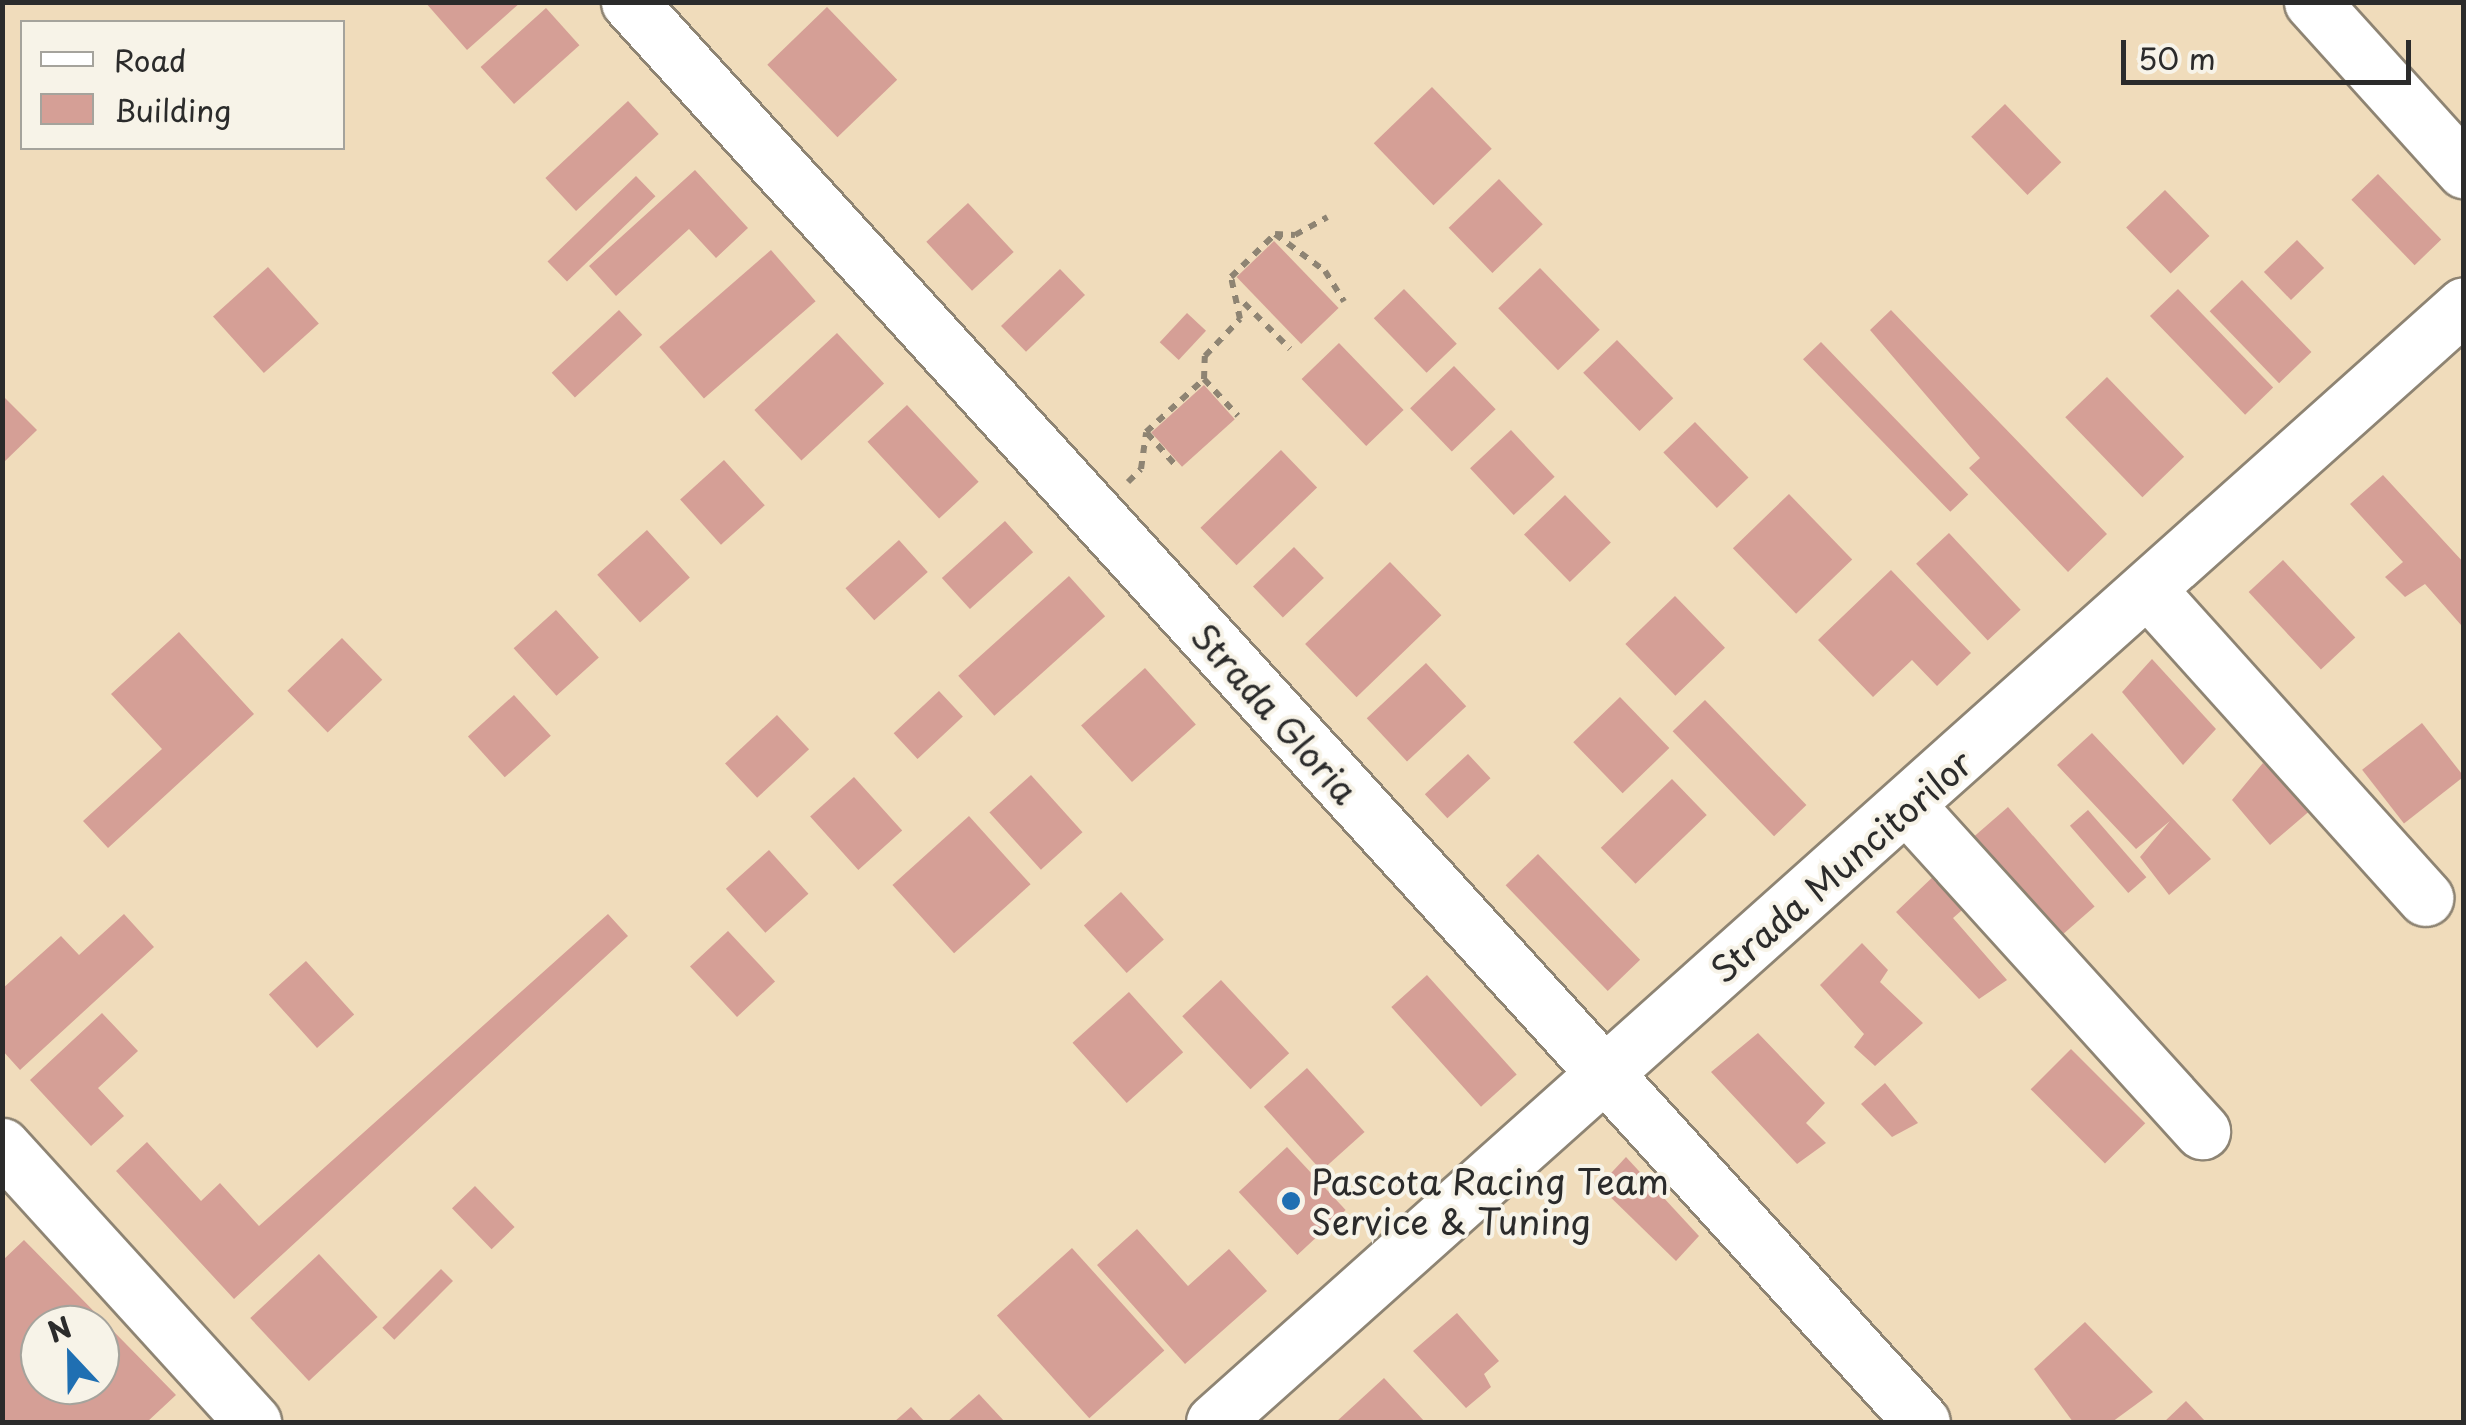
<!DOCTYPE html>
<html>
<head>
<meta charset="utf-8">
<style>
	body { margin:0 }
	#map { position:relative; width:2466px; height:1425px; overflow:hidden; background:#f0dcbb; font-family:"Playpen Sans",sans-serif }
	div>[style] { position:absolute }
	.building>* { inset:0; background:#d59f96; transform-origin:0 0 }
	.path>* { height:6px; margin-top:-3px; transform-origin:0; background:repeating-linear-gradient(90deg,#8e8473 0 8px,transparent 0 16px) }
	.roads { filter:drop-shadow(2px 0 #8e8473) drop-shadow(-2px 0 #8e8473) drop-shadow(0 2px #8e8473) drop-shadow(0 -2px #8e8473) }
	.minor>* { height:55px; margin:-27.5px; padding:0 27.5px; transform-origin:27.5px; border-radius:27.5px; background:#fff }
	.dots>* { width:28px; height:28px; translate:-50% -50%; box-sizing:border-box; border:5px solid #f7f3e8; border-radius:50% }
	span { translate:-50% -50%; white-space:nowrap; text-align:center; line-height:1.15; -webkit-text-stroke:8px #f7f3e8; paint-order:stroke }
	.street-label { font-size:35px; color:#2b2b2b }
	.poi-label { font-size:35px; color:#2b2b2b }
	.left { translate:0 -50%; text-align:left }
	.frame { position:absolute; inset:0; border:5px solid #2b2b2b; pointer-events:none }
	.legend { position:absolute; left:20px; top:20px; width:325px; height:130px; box-sizing:border-box; background:#f7f3e8; border:2px solid #a5a39c; margin:0; padding:12px 18px; list-style:none; font-size:30px; color:#2b2b2b }
	.legend li { display:flex; align-items:center; gap:20px; height:50px }
	.legend b { width:50px; border:2px solid #a5a39c }
	.north { position:absolute; left:20px; top:1305px; width:100px; height:100px; box-sizing:border-box; background:#f7f3e8; border:2px solid #a5a39c; border-radius:50%; rotate:338deg; font-size:28px; font-weight:700; line-height:40px; text-align:center; color:#2b2b2b }
	.north::after { content:''; display:block; margin:auto; width:35px; height:45px; background:#1f6fb2; clip-path:polygon(50% 0,100% 100%,50% 72%,0 100%) }
	.scale { position:absolute; left:2121px; top:40px; width:290px; height:45px; box-sizing:border-box; border:5px solid #2b2b2b; border-top:0; padding-left:12px; font-size:30px; line-height:35px; white-space:nowrap; color:#2b2b2b; -webkit-text-stroke:8px #f7f3e8; paint-order:stroke }
</style>
</head>
<body>
<div id="map">
	<div class="building">
		<i style="clip-path:polygon(425px 2px,521px 2px,467px 50px)"></i>
		<i style="left:827px;top:7px;width:101px;height:83px;rotate:46deg"></i>
		<i style="left:546px;top:8px;width:50px;height:88px;rotate:48deg"></i>
		<i style="left:1432px;top:87px;width:86px;height:81px;rotate:46deg"></i>
		<i style="left:628px;top:101px;width:45px;height:113px;rotate:47deg"></i>
		<i style="left:2005px;top:104px;width:81px;height:47px;rotate:46deg"></i>
		<i style="clip-path:polygon(695px 170px,748px 228px,716px 258px,689px 229px,616px 296px,589px 266px)"></i>
		<i style="left:2378px;top:174px;width:91px;height:37px;rotate:46deg"></i>
		<i style="left:636px;top:176px;width:28px;height:123px;rotate:46deg"></i>
		<i style="left:1499px;top:179px;width:63px;height:70px;rotate:46deg"></i>
		<i style="left:2165px;top:190px;width:64px;height:54px;rotate:46deg"></i>
		<i style="left:968px;top:203px;width:67px;height:57px;rotate:47deg"></i>
		<i style="left:2297px;top:240px;width:39px;height:46px;rotate:46deg"></i>
		<i style="left:1274px;top:241px;width:93px;height:52px;rotate:46deg"></i>
		<i style="left:771px;top:250px;width:68px;height:148px;rotate:49deg"></i>
		<i style="left:268px;top:267px;width:76px;height:74px;rotate:48deg"></i>
		<i style="left:1540px;top:268px;width:86px;height:58px;rotate:46deg"></i>
		<i style="left:1060px;top:269px;width:36px;height:82px;rotate:46deg"></i>
		<i style="left:2242px;top:280px;width:100px;height:45px;rotate:46deg"></i>
		<i style="left:1404px;top:289px;width:76px;height:42px;rotate:46deg"></i>
		<i style="left:2178px;top:289px;width:137px;height:39px;rotate:46deg"></i>
		<i style="left:619px;top:310px;width:34px;height:92px;rotate:47deg"></i>
		<i style="clip-path:polygon(1891px 310px,2107px 534px,2068px 572px,1969px 468px,1980px 458px,1870px 330px)"></i>
		<i style="left:1187px;top:313px;width:26px;height:40px;rotate:43deg"></i>
		<i style="left:837px;top:333px;width:69px;height:113px;rotate:47deg"></i>
		<i style="left:1617px;top:340px;width:81px;height:47px;rotate:46deg"></i>
		<i style="left:1821px;top:342px;width:212px;height:25px;rotate:46deg"></i>
		<i style="left:1339px;top:343px;width:93px;height:52px;rotate:46deg"></i>
		<i style="left:1454px;top:366px;width:60px;height:61px;rotate:46deg"></i>
		<i style="left:2107px;top:377px;width:111px;height:58px;rotate:46deg"></i>
		<i style="left:1204px;top:385px;width:46px;height:71px;rotate:48deg"></i>
		<i style="clip-path:polygon(2px 395px,37px 430px,2px 464px)"></i>
		<i style="left:907px;top:405px;width:105px;height:54px;rotate:47deg"></i>
		<i style="left:1695px;top:422px;width:77px;height:44px;rotate:46deg"></i>
		<i style="left:1511px;top:430px;width:64px;height:56px;rotate:47deg"></i>
		<i style="left:1281px;top:450px;width:52px;height:112px;rotate:46deg"></i>
		<i style="left:724px;top:460px;width:61px;height:59px;rotate:48deg"></i>
		<i style="clip-path:polygon(2383px 475px,2464px 563px,2461px 625px,2425px 584px,2405px 597px,2385px 577px,2403px 562px,2350px 504px)"></i>
		<i style="left:1789px;top:494px;width:91px;height:78px;rotate:46deg"></i>
		<i style="left:1565px;top:495px;width:66px;height:57px;rotate:46deg"></i>
		<i style="left:1005px;top:521px;width:42px;height:85px;rotate:48deg"></i>
		<i style="left:647px;top:530px;width:64px;height:67px;rotate:48deg"></i>
		<i style="left:1949px;top:533px;width:105px;height:45px;rotate:47deg"></i>
		<i style="left:899px;top:540px;width:43px;height:72px;rotate:48deg"></i>
		<i style="left:1294px;top:547px;width:43px;height:57px;rotate:46deg"></i>
		<i style="left:2283px;top:560px;width:106px;height:47px;rotate:47deg"></i>
		<i style="left:1390px;top:562px;width:74px;height:118px;rotate:46deg"></i>
		<i style="clip-path:polygon(1891px 570px,1971px 653px,1937px 686px,1912px 660px,1873px 697px,1818px 640px)"></i>
		<i style="left:1069px;top:576px;width:54px;height:149px;rotate:48deg"></i>
		<i style="left:1675px;top:596px;width:72px;height:69px;rotate:46deg"></i>
		<i style="left:556px;top:610px;width:64px;height:57px;rotate:48deg"></i>
		<i style="clip-path:polygon(179px 632px,254px 714px,108px 848px,83px 821px,162px 749px,111px 694px)"></i>
		<i style="left:342px;top:638px;width:58px;height:76px;rotate:46deg"></i>
		<i style="clip-path:polygon(2152px 659px,2216px 729px,2183px 765px,2122px 692px)"></i>
		<i style="left:1426px;top:663px;width:59px;height:81px;rotate:47deg"></i>
		<i style="left:1145px;top:668px;width:76px;height:86px;rotate:48deg"></i>
		<i style="left:939px;top:691px;width:35px;height:62px;rotate:47deg"></i>
		<i style="left:514px;top:695px;width:55px;height:62px;rotate:48deg"></i>
		<i style="left:1620px;top:697px;width:71px;height:65px;rotate:46deg"></i>
		<i style="left:1705px;top:700px;width:146px;height:45px;rotate:46deg"></i>
		<i style="left:777px;top:715px;width:47px;height:71px;rotate:47deg"></i>
		<i style="left:2422px;top:723px;width:68px;height:76px;rotate:52deg"></i>
		<i style="clip-path:polygon(2092px 733px,2211px 859px,2169px 895px,2140px 857px,2170px 821px,2136px 849px,2057px 765px)"></i>
		<i style="left:1468px;top:754px;width:33px;height:59px;rotate:47deg"></i>
		<i style="clip-path:polygon(2284px 761px,2320px 802px,2270px 845px,2232px 800px,2263px 763px,2271px 770px)"></i>
		<i style="left:1031px;top:775px;width:77px;height:56px;rotate:48deg"></i>
		<i style="left:854px;top:777px;width:72px;height:59px;rotate:48deg"></i>
		<i style="left:1672px;top:779px;width:50px;height:99px;rotate:46deg"></i>
		<i style="left:2008px;top:807px;width:132px;height:45px;rotate:49deg"></i>
		<i style="left:2088px;top:810px;width:89px;height:24px;rotate:49deg"></i>
		<i style="left:969px;top:816px;width:92px;height:103px;rotate:48deg"></i>
		<i style="left:769px;top:850px;width:59px;height:58px;rotate:48deg"></i>
		<i style="left:1538px;top:854px;width:147px;height:45px;rotate:46deg"></i>
		<i style="clip-path:polygon(1937px 873px,1969px 904px,1953px 918px,2007px 980px,1979px 999px,1896px 912px)"></i>
		<i style="left:1121px;top:892px;width:64px;height:50px;rotate:48deg"></i>
		<i style="clip-path:polygon(124px 914px,154px 947px,20px 1070px,2px 1050px,2px 989px,61px 936px,79px 955px)"></i>
		<i style="clip-path:polygon(608px 914px,628px 936px,234px 1299px,116px 1171px,147px 1142px,201px 1201px,220px 1183px,259px 1226px)"></i>
		<i style="left:728px;top:931px;width:69px;height:52px;rotate:47deg"></i>
		<i style="clip-path:polygon(1862px 943px,1888px 970px,1880px 982px,1923px 1023px,1875px 1066px,1854px 1047px,1864px 1034px,1820px 985px)"></i>
		<i style="left:306px;top:961px;width:72px;height:50px;rotate:48deg"></i>
		<i style="left:1427px;top:975px;width:134px;height:48px;rotate:48deg"></i>
		<i style="left:1221px;top:980px;width:100px;height:53px;rotate:47deg"></i>
		<i style="left:1129px;top:992px;width:81px;height:76px;rotate:48deg"></i>
		<i style="clip-path:polygon(102px 1013px,138px 1051px,98px 1088px,124px 1116px,91px 1146px,30px 1080px)"></i>
		<i style="clip-path:polygon(1758px 1033px,1825px 1103px,1806px 1123px,1826px 1143px,1797px 1164px,1711px 1072px)"></i>
		<i style="left:2071px;top:1049px;width:105px;height:57px;rotate:45deg"></i>
		<i style="left:1307px;top:1068px;width:86px;height:58px;rotate:48deg"></i>
		<i style="clip-path:polygon(1885px 1083px,1918px 1123px,1892px 1137px,1861px 1104px)"></i>
		<i style="left:1287px;top:1147px;width:86px;height:66px;rotate:47deg"></i>
		<i style="clip-path:polygon(1626px 1157px,1699px 1236px,1676px 1261px,1599px 1186px)"></i>
		<i style="left:475px;top:1186px;width:57px;height:32px;rotate:46deg"></i>
		<i style="clip-path:polygon(1137px 1229px,1188px 1286px,1229px 1249px,1267px 1291px,1185px 1364px,1097px 1265px)"></i>
		<i style="clip-path:polygon(evenodd,24px 1240px,176px 1395px,147px 1422px,2px 1422px,2px 1261px,24px 1240px,40px 1325px,100px 1325px,100px 1385px,40px 1385px,40px 1325px)"></i>
		<i style="left:1072px;top:1248px;width:138px;height:101px;rotate:48deg"></i>
		<i style="left:319px;top:1254px;width:86px;height:94px;rotate:47deg"></i>
		<i style="left:441px;top:1269px;width:17px;height:83px;rotate:45deg"></i>
		<i style="clip-path:polygon(1457px 1313px,1499px 1361px,1484px 1374px,1491px 1387px,1466px 1408px,1413px 1351px)"></i>
		<i style="clip-path:polygon(2085px 1322px,2153px 1392px,2112px 1422px,2073px 1422px,2034px 1369px)"></i>
		<i style="clip-path:polygon(1384px 1378px,1425px 1422px,1336px 1422px)"></i>
		<i style="clip-path:polygon(979px 1394px,1005px 1422px,947px 1422px)"></i>
		<i style="clip-path:polygon(2186px 1401px,2206px 1422px,2164px 1422px)"></i>
		<i style="clip-path:polygon(911px 1407px,925px 1422px,894px 1422px)"></i>
	</div>
	<div class="path">
		<i style="left:1275px;top:234px;width:62px;rotate:36.5deg"></i>
		<i style="left:1325px;top:271px;width:36px;rotate:58deg"></i>
		<i style="left:1244px;top:303px;width:65px;rotate:45deg"></i>
		<i style="left:1204px;top:379px;width:50px;rotate:47.4deg"></i>
		<i style="left:1147px;top:433px;width:47px;rotate:48.5deg"></i>
		<i style="left:1128px;top:482px;width:18px;rotate:-45deg"></i>
		<i style="left:1141px;top:469px;width:37px;rotate:-82deg"></i>
		<i style="left:1146px;top:432px;width:79px;rotate:-42.4deg"></i>
		<i style="left:1204px;top:379px;width:23px;rotate:-88deg"></i>
		<i style="left:1205px;top:356px;width:51px;rotate:-46.6deg"></i>
		<i style="left:1240px;top:319px;width:43px;rotate:-102.1deg"></i>
		<i style="left:1231px;top:277px;width:62px;rotate:-44.3deg"></i>
		<i style="left:1275px;top:234px;width:20px;rotate:3deg"></i>
		<i style="left:1295px;top:235px;width:37px;rotate:-29deg"></i>
	</div>
	<div class="roads">
		<div class="minor">
			<i style="left:629px;top:2px;width:1920px;rotate:47.68deg"></i>
			<i style="left:2312px;top:2px;width:227px;rotate:47.9deg"></i>
			<i style="left:2149px;top:591px;width:413px;rotate:48deg"></i>
			<i style="left:1910px;top:809px;width:435px;rotate:47.8deg"></i>
			<i style="left:2px;top:1146px;width:373px;rotate:47.7deg"></i>
			<i style="left:1214px;top:1422px;width:1676px;rotate:-41.78deg"></i>
		</div>
	</div>
	<div class="dots">
		<i style="left:1291px;top:1201px;background:#1f6fb2"></i>
	</div>
	<div class="street-label">
		<span style="left:1275px;top:713px;rotate:48deg">Strada Gloria</span>
		<span style="left:1841px;top:866px;rotate:-41deg">Strada Muncitorilor</span>
	</div>
	<div class="poi-label">
		<span class="left" style="left:1311px;top:1201px">Pascota Racing Team<br>Service &amp; Tuning</span>
	</div>
	<div class="frame"></div>
	<ul class="legend">
	<li><b style="height:12px;background:#fff"></b>Road</li>
	<li><b style="height:28px;background:#d59f96"></b>Building</li>
	</ul>
	<div class="north">N</div>
	<div class="scale">50 m</div>
</div>
</body>
</html>
